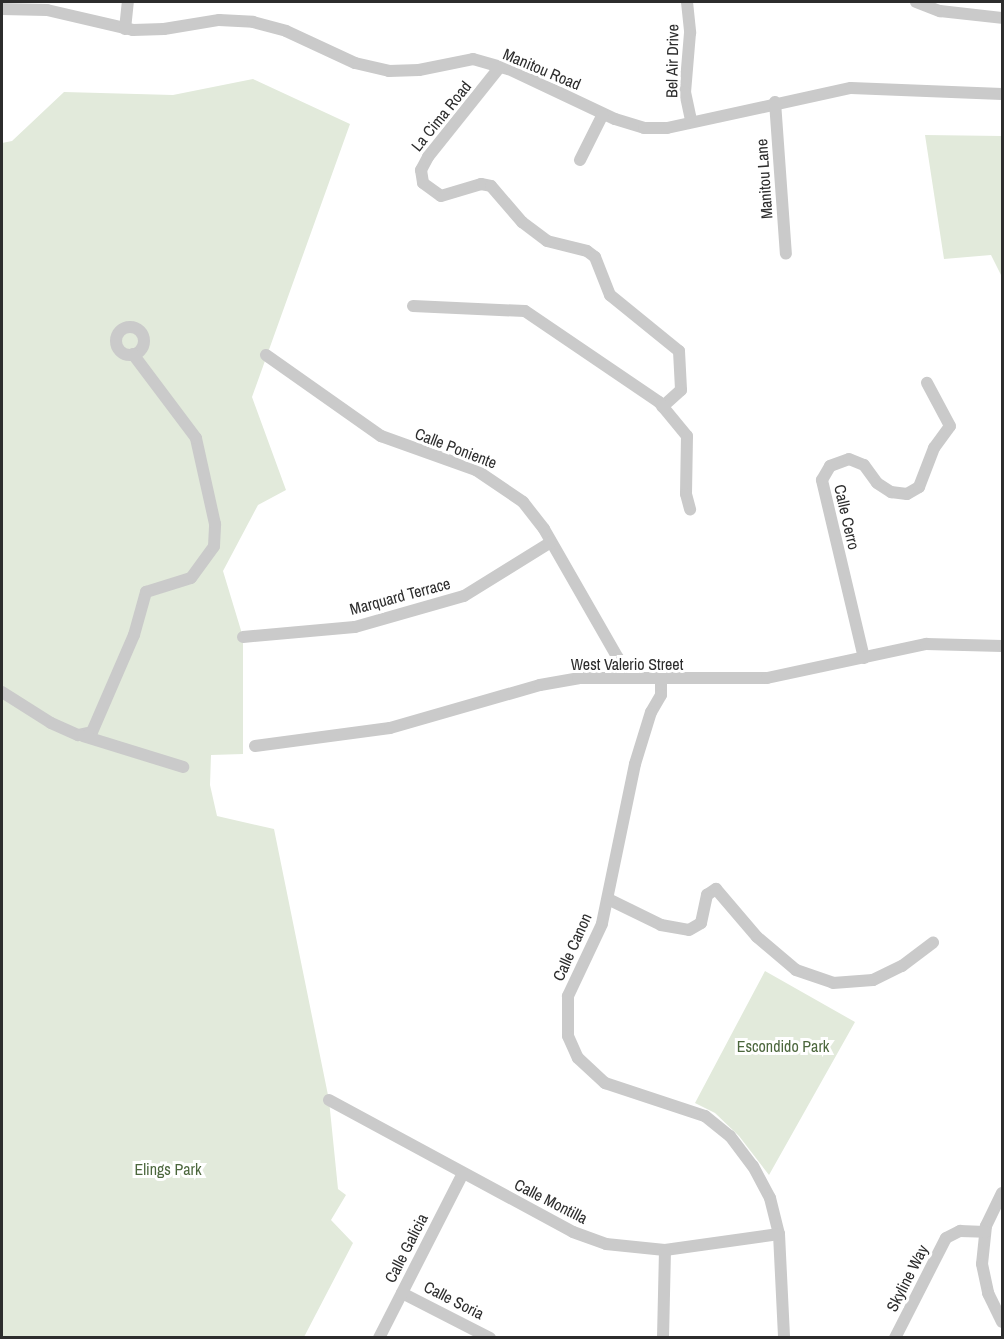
<!DOCTYPE html>
<html>
<head>
<meta charset="utf-8">
<style>
	body { margin:0 }
	#map { position:relative; width:1004px; height:1339px; overflow:hidden; background:#fff; font-family:"Archivo Narrow",sans-serif }
	div>[style] { position:absolute }
	.green>* { inset:0; background:#e2eadb }
	.minor>* { height:12px; margin:-6px; padding:0 6px; transform-origin:6px; border-radius:6px; background:#cacaca }
	.minor>.ring { margin:-6px; padding:0; box-sizing:content-box; background:none; border:12px solid #cacaca; border-radius:50% }
	span { translate:-50% -50%; white-space:nowrap; text-align:center; line-height:1.15; -webkit-text-stroke:6px #fff; paint-order:stroke }
	.street-label { font-size:16px; color:#2d2d2d }
	.park-label { font-size:16px; color:#4c673d }
	.frame { position:absolute; inset:0; border:3px solid #2d2d2d; pointer-events:none }
</style>
</head>
<body>
<div id="map">
	<div class="green">
		<i style="clip-path:polygon(253px 79px,350px 124px,252px 397px,286px 490px,258px 505px,223px 571px,243px 637px,243px 754px,211px 755px,210px 785px,217px 816px,274px 829px,329px 1100px,338px 1189px,346px 1195px,331px 1220px,353px 1243px,304px 1337px,2px 1337px,2px 143px,12px 141px,64px 92px,173px 95px)"></i>
		<i style="clip-path:polygon(925px 135px,1002px 136px,1002px 277px,991px 255px,944px 259px)"></i>
		<i style="clip-path:polygon(765px 971px,855px 1022px,769px 1175px,739px 1136px,715px 1113px,695px 1103px)"></i>
	</div>
	<div class="minor">
		<i style="left:687px;top:2px;width:31px;rotate:84deg"></i>
		<i style="left:690px;top:33px;width:59px;rotate:94.8deg"></i>
		<i style="left:685px;top:92px;width:29px;rotate:78deg"></i>
		<i style="left:916px;top:2px;width:26px;rotate:21deg"></i>
		<i style="left:940px;top:11px;width:62px;rotate:6.4deg"></i>
		<i style="left:2px;top:9px;width:45px;rotate:1.3deg"></i>
		<i style="left:47px;top:10px;width:88px;rotate:13.1deg"></i>
		<i style="left:133px;top:30px;width:31px;rotate:-2deg"></i>
		<i style="left:164px;top:29px;width:56px;rotate:-9.3deg"></i>
		<i style="left:219px;top:20px;width:34px;rotate:3deg"></i>
		<i style="left:253px;top:22px;width:34px;rotate:15deg"></i>
		<i style="left:286px;top:31px;width:76px;rotate:24.9deg"></i>
		<i style="left:355px;top:63px;width:35px;rotate:13deg"></i>
		<i style="left:389px;top:71px;width:30px;rotate:-2deg"></i>
		<i style="left:419px;top:70px;width:55px;rotate:-11.5deg"></i>
		<i style="left:473px;top:59px;width:37px;rotate:16deg"></i>
		<i style="left:509px;top:69px;width:117px;rotate:25.3deg"></i>
		<i style="left:615px;top:119px;width:30px;rotate:17deg"></i>
		<i style="left:644px;top:128px;width:23px"></i>
		<i style="left:667px;top:128px;width:188px;rotate:-12.3deg"></i>
		<i style="left:851px;top:88px;width:151px;rotate:2.3deg"></i>
		<i style="left:125px;top:29px;width:27px;rotate:-84deg"></i>
		<i style="left:499px;top:68px;width:114px;rotate:128.6deg"></i>
		<i style="left:428px;top:157px;width:15px;rotate:118deg"></i>
		<i style="left:421px;top:170px;width:13px;rotate:81deg"></i>
		<i style="left:423px;top:183px;width:22px;rotate:36deg"></i>
		<i style="left:441px;top:196px;width:42px;rotate:-16.7deg"></i>
		<i style="left:481px;top:184px;width:10px;rotate:11deg"></i>
		<i style="left:491px;top:186px;width:48px;rotate:49.3deg"></i>
		<i style="left:522px;top:222px;width:31px;rotate:37deg"></i>
		<i style="left:547px;top:241px;width:41px;rotate:14deg"></i>
		<i style="left:587px;top:251px;width:10px;rotate:37deg"></i>
		<i style="left:595px;top:257px;width:41px;rotate:68.5deg"></i>
		<i style="left:610px;top:295px;width:89px;rotate:39.1deg"></i>
		<i style="left:679px;top:351px;width:39px;rotate:87deg"></i>
		<i style="left:681px;top:390px;width:25px;rotate:138deg"></i>
		<i style="left:775px;top:102px;width:152px;rotate:85.9deg"></i>
		<i style="left:580px;top:160px;width:51px;rotate:-63.4deg"></i>
		<i style="left:413px;top:306px;width:112px;rotate:2.6deg"></i>
		<i style="left:525px;top:311px;width:162px;rotate:34.2deg"></i>
		<i style="left:659px;top:402px;width:44px;rotate:50.5deg"></i>
		<i style="left:687px;top:436px;width:58px;rotate:91deg"></i>
		<i style="left:686px;top:494px;width:16px;rotate:75deg"></i>
		<i class="ring" style="left:116px;top:327px;width:16px;height:16px"></i>
		<i style="left:266px;top:355px;width:141px;rotate:35.2deg"></i>
		<i style="left:381px;top:436px;width:101px;rotate:19.7deg"></i>
		<i style="left:476px;top:470px;width:57px;rotate:34.2deg"></i>
		<i style="left:523px;top:502px;width:34px;rotate:52deg"></i>
		<i style="left:544px;top:529px;width:149px;rotate:60.2deg"></i>
		<i style="left:618px;top:658px;width:19px;rotate:84deg"></i>
		<i style="left:243px;top:637px;width:112px;rotate:-5.1deg"></i>
		<i style="left:355px;top:627px;width:113px;rotate:-15.9deg"></i>
		<i style="left:464px;top:596px;width:102px;rotate:-31.8deg"></i>
		<i style="left:864px;top:658px;width:183px;rotate:-103.3deg"></i>
		<i style="left:822px;top:480px;width:16px;rotate:-60deg"></i>
		<i style="left:830px;top:466px;width:20px;rotate:-20deg"></i>
		<i style="left:849px;top:459px;width:16px;rotate:22deg"></i>
		<i style="left:864px;top:465px;width:22px;rotate:54deg"></i>
		<i style="left:877px;top:483px;width:17px;rotate:33deg"></i>
		<i style="left:891px;top:492px;width:16px;rotate:7deg"></i>
		<i style="left:907px;top:494px;width:14px;rotate:-30deg"></i>
		<i style="left:919px;top:487px;width:42px;rotate:-69deg"></i>
		<i style="left:934px;top:448px;width:27px;rotate:-54deg"></i>
		<i style="left:950px;top:426px;width:49px;rotate:-118.1deg"></i>
		<i style="left:661px;top:679px;width:16px;rotate:90deg"></i>
		<i style="left:661px;top:695px;width:20px;rotate:120deg"></i>
		<i style="left:651px;top:712px;width:54px;rotate:107.1deg"></i>
		<i style="left:635px;top:764px;width:163px;rotate:101.7deg"></i>
		<i style="left:602px;top:924px;width:80px;rotate:115.3deg"></i>
		<i style="left:568px;top:996px;width:40px;rotate:90deg"></i>
		<i style="left:568px;top:1036px;width:24px;rotate:66deg"></i>
		<i style="left:578px;top:1058px;width:37px;rotate:43deg"></i>
		<i style="left:605px;top:1083px;width:105px;rotate:18.3deg"></i>
		<i style="left:705px;top:1116px;width:32px;rotate:39deg"></i>
		<i style="left:730px;top:1136px;width:38px;rotate:53deg"></i>
		<i style="left:753px;top:1166px;width:36px;rotate:62deg"></i>
		<i style="left:770px;top:1198px;width:37px;rotate:76deg"></i>
		<i style="left:779px;top:1234px;width:104px;rotate:87.2deg"></i>
		<i style="left:2px;top:692px;width:58px;rotate:32.3deg"></i>
		<i style="left:51px;top:723px;width:30px;rotate:24deg"></i>
		<i style="left:78px;top:735px;width:14px;rotate:-12deg"></i>
		<i style="left:92px;top:732px;width:106px;rotate:-66.6deg"></i>
		<i style="left:134px;top:635px;width:45px;rotate:-74.4deg"></i>
		<i style="left:146px;top:592px;width:47px;rotate:-17.3deg"></i>
		<i style="left:191px;top:578px;width:39px;rotate:-54deg"></i>
		<i style="left:214px;top:546px;width:22px;rotate:-87deg"></i>
		<i style="left:215px;top:524px;width:88px;rotate:-102.5deg"></i>
		<i style="left:196px;top:438px;width:105px;rotate:-126.9deg"></i>
		<i style="left:83px;top:736px;width:105px;rotate:17.2deg"></i>
		<i style="left:255px;top:746px;width:136px;rotate:-7.6deg"></i>
		<i style="left:390px;top:728px;width:156px;rotate:-16deg"></i>
		<i style="left:540px;top:685px;width:39px;rotate:-10deg"></i>
		<i style="left:578px;top:678px;width:189px"></i>
		<i style="left:767px;top:678px;width:163px;rotate:-12.1deg"></i>
		<i style="left:926px;top:644px;width:76px;rotate:1.5deg"></i>
		<i style="left:608px;top:899px;width:59px;rotate:26.1deg"></i>
		<i style="left:661px;top:925px;width:28px;rotate:10deg"></i>
		<i style="left:689px;top:930px;width:14px;rotate:-30deg"></i>
		<i style="left:701px;top:923px;width:29px;rotate:-78deg"></i>
		<i style="left:707px;top:895px;width:11px;rotate:-34deg"></i>
		<i style="left:716px;top:889px;width:63px;rotate:49.5deg"></i>
		<i style="left:757px;top:937px;width:51px;rotate:40.2deg"></i>
		<i style="left:796px;top:970px;width:39px;rotate:19deg"></i>
		<i style="left:833px;top:983px;width:40px;rotate:-4.3deg"></i>
		<i style="left:873px;top:980px;width:32px;rotate:-26deg"></i>
		<i style="left:902px;top:966px;width:39px;rotate:-37deg"></i>
		<i style="left:329px;top:1100px;width:277px;rotate:28.4deg"></i>
		<i style="left:573px;top:1232px;width:35px;rotate:20deg"></i>
		<i style="left:606px;top:1244px;width:59px;rotate:5.8deg"></i>
		<i style="left:665px;top:1250px;width:115px;rotate:-8deg"></i>
		<i style="left:1002px;top:1193px;width:37px;rotate:116deg"></i>
		<i style="left:986px;top:1226px;width:38px;rotate:96deg"></i>
		<i style="left:982px;top:1264px;width:30px;rotate:78deg"></i>
		<i style="left:988px;top:1293px;width:32px;rotate:64deg"></i>
		<i style="left:402px;top:1293px;width:99px;rotate:27.1deg"></i>
		<i style="left:379px;top:1338px;width:185px;rotate:-63deg"></i>
		<i style="left:663px;top:1338px;width:88px;rotate:-88.7deg"></i>
		<i style="left:895px;top:1338px;width:112px;rotate:-63deg"></i>
		<i style="left:946px;top:1238px;width:16px;rotate:-27deg"></i>
		<i style="left:960px;top:1231px;width:25px;rotate:2deg"></i>
	</div>
	<div class="street-label">
		<span style="left:672px;top:61px;rotate:-89deg">Bel Air Drive</span>
		<span style="left:542px;top:69px;rotate:23deg">Manitou Road</span>
		<span style="left:441px;top:116px;rotate:-51deg">La Cima Road</span>
		<span style="left:764px;top:179px;rotate:-94deg">Manitou Lane</span>
		<span style="left:456px;top:448px;rotate:21deg">Calle Poniente</span>
		<span style="left:847px;top:517px;rotate:77deg">Calle Cerro</span>
		<span style="left:400px;top:596px;rotate:-15deg">Marquard Terrace</span>
		<span style="left:627px;top:664px">West Valerio Street</span>
		<span style="left:572px;top:947px;rotate:-66deg">Calle Canon</span>
		<span style="left:551px;top:1201px;rotate:27deg">Calle Montilla</span>
		<span style="left:406px;top:1248px;rotate:-63deg">Calle Galicia</span>
		<span style="left:907px;top:1278px;rotate:-63deg">Skyline Way</span>
		<span style="left:454px;top:1300px;rotate:27deg">Calle Soria</span>
	</div>
	<div class="park-label">
		<span style="left:783px;top:1046px">Escondido Park</span>
		<span style="left:168px;top:1169px">Elings Park</span>
	</div>
	<div class="frame"></div>
</div>
</body>
</html>
